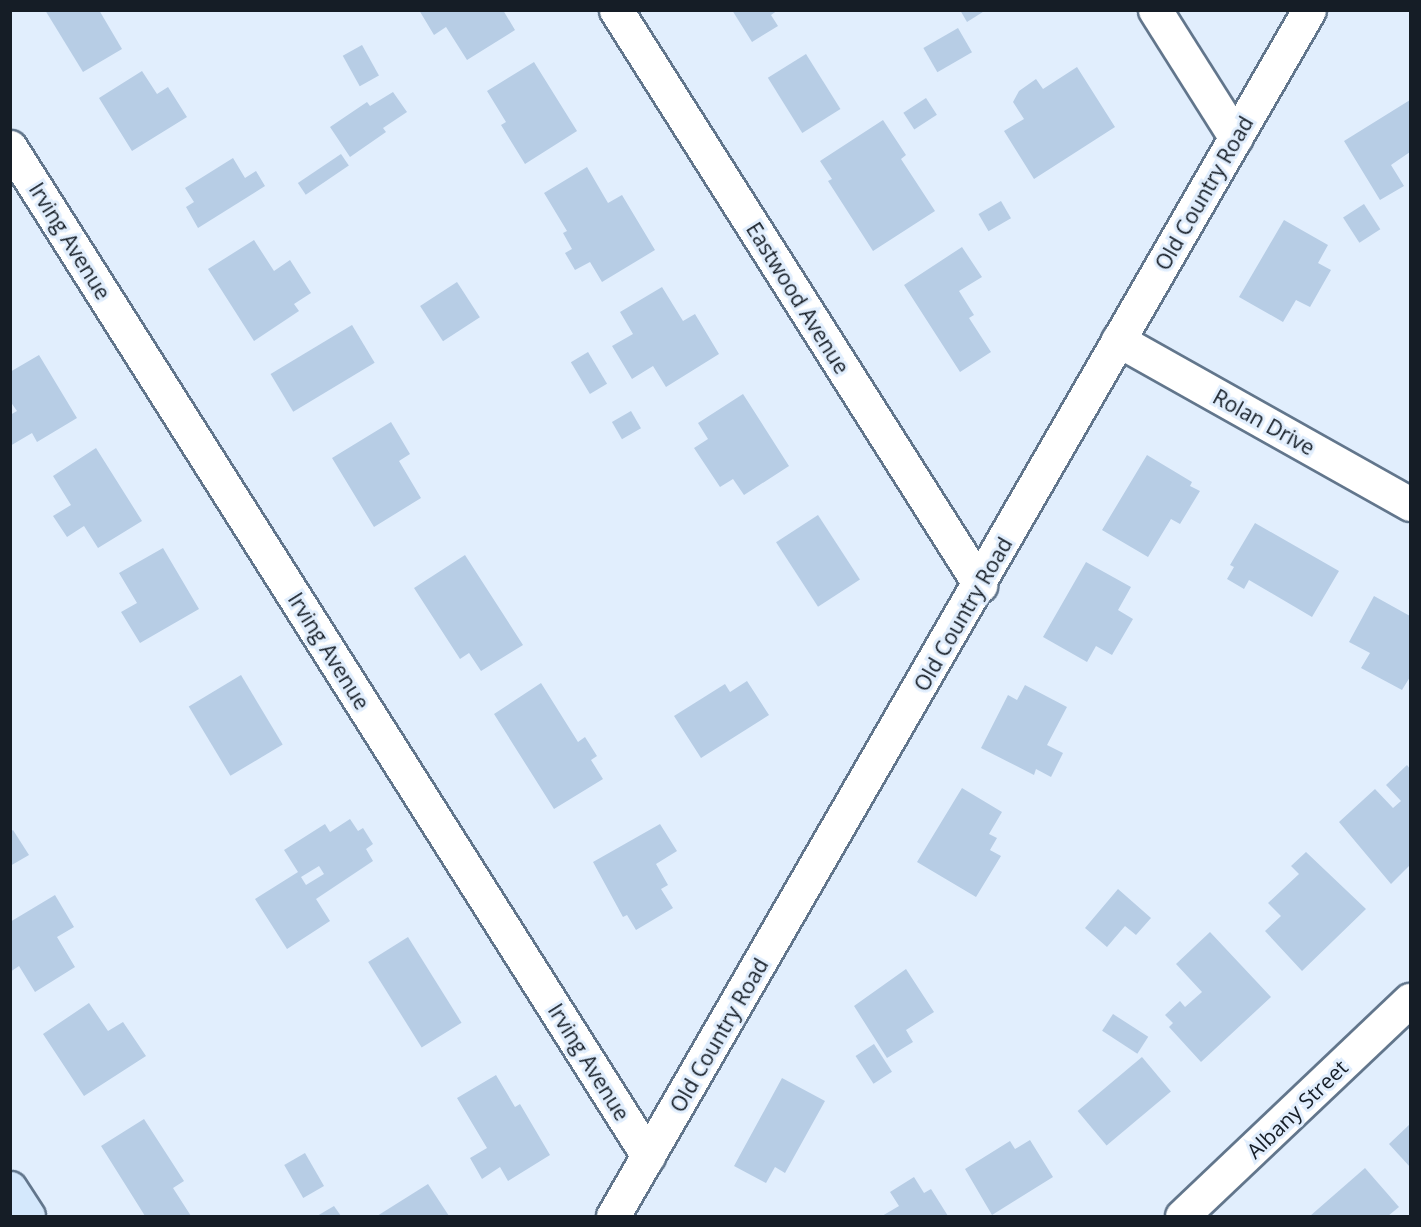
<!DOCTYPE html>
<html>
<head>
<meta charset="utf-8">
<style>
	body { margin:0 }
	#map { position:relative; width:1421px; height:1227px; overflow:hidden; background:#e1eefd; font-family:"Open Sans",sans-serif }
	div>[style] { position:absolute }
	.building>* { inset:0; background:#b7cde5; transform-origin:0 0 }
	.roads { filter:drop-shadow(2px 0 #62768c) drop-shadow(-2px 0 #62768c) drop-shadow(0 2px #62768c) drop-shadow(0 -2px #62768c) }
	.street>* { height:33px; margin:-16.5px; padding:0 16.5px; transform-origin:16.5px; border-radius:16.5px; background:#fff }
	.secondary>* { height:33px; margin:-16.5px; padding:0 16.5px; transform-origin:16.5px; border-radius:16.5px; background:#d4e8fc }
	span { translate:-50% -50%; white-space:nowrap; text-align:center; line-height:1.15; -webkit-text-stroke:6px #e1eefd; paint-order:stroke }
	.street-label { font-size:21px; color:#151d26 }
	.frame { position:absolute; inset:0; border:12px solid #151d26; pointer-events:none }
</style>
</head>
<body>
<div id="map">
	<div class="building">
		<i style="clip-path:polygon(45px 10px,99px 10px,122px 49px,83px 72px)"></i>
		<i style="clip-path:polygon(419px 10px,503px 10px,515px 30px,467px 60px,446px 27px,434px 35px)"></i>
		<i style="clip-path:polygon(732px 10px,778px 10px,771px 15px,778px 26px,752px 42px)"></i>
		<i style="clip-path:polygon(960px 10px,986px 10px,967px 22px)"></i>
		<i style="left:958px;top:28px;width:28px;height:40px;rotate:60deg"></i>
		<i style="left:362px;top:45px;width:35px;height:22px;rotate:61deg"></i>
		<i style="left:806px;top:54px;width:65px;height:45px;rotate:58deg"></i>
		<i style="clip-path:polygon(534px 62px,577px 131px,525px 164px,501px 125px,506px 122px,487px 91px)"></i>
		<i style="clip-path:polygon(1077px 67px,1115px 127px,1034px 179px,1004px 131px,1024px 119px,1013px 102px,1019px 91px,1036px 79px,1043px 89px)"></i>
		<i style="clip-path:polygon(142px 71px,157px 94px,168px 87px,187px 117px,132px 151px,99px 98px)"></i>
		<i style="clip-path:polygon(393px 92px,407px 112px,383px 128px,386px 132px,350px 157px,330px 127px,367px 102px,370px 106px)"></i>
		<i style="left:926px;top:98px;width:20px;height:27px;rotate:57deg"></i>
		<i style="clip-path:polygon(1410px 100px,1410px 152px,1391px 165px,1404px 186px,1380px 200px,1344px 141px)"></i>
		<i style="clip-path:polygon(883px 120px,906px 155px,901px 159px,935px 211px,873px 251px,828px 181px,832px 179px,820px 161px)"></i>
		<i style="left:341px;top:154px;width:14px;height:52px;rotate:56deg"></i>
		<i style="clip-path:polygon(233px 158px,245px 178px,256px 171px,265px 186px,198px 228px,186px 207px,194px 202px,185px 188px)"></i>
		<i style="clip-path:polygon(587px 167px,608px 203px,622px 195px,655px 250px,602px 282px,590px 262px,575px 270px,565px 253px,572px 249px,563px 233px,567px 231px,544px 193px)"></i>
		<i style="left:1001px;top:201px;width:20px;height:26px;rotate:60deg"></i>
		<i style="left:1364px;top:204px;width:30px;height:25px;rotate:57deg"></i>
		<i style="clip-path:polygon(1284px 220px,1328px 245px,1318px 263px,1331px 270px,1310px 307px,1296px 300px,1283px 322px,1239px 297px)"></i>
		<i style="clip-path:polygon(254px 240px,274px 271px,290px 260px,311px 293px,294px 304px,299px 311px,254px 341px,208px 269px)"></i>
		<i style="clip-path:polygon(962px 247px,982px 277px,959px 291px,974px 315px,969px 318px,991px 352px,960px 372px,904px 285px)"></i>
		<i style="left:457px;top:282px;width:42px;height:44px;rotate:57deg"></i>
		<i style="clip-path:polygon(662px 287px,683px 321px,695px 314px,719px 354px,666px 387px,653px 366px,632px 379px,612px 346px,633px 334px,620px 312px)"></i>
		<i style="left:352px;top:325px;width:44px;height:95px;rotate:59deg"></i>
		<i style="left:588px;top:352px;width:37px;height:20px;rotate:59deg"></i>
		<i style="clip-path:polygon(39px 355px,77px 418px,37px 442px,32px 433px,10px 446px,10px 415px,17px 411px,10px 401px,10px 372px)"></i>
		<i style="clip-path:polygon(743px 394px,789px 466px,744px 495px,733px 479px,720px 487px,694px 448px,708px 439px,698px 423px)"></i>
		<i style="left:631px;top:411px;width:20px;height:22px;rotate:60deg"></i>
		<i style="clip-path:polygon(391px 422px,410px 454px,399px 461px,421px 498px,374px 527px,332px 458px)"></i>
		<i style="clip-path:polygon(96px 448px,142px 521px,98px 548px,84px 526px,67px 537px,53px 516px,71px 505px,53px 476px)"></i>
		<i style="clip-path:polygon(1147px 455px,1192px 482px,1190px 486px,1200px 491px,1180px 524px,1171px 519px,1148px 557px,1102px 530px)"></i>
		<i style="left:818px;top:515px;width:77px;height:50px;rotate:57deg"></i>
		<i style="clip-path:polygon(1255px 523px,1339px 571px,1312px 617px,1249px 580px,1244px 589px,1227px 579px,1234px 567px,1230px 565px)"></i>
		<i style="clip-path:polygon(163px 548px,199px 609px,140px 643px,121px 612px,137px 603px,119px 573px)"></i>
		<i style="clip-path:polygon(465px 555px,523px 645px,481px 671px,469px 653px,460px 659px,414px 588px)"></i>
		<i style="clip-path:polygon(1086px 562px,1131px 587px,1118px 610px,1133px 619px,1112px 655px,1096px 646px,1087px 662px,1043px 637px)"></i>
		<i style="clip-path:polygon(1374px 596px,1410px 616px,1410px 677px,1402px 690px,1361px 668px,1370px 653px,1349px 642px)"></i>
		<i style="left:241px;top:675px;width:81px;height:61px;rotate:59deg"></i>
		<i style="clip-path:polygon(747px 681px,769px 715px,701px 758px,674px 716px,725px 684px,730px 692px)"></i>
		<i style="clip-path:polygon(541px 683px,578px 742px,585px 737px,597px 756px,591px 760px,603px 779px,554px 809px,494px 714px)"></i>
		<i style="clip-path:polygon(1025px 685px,1067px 707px,1047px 745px,1063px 753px,1051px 777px,1036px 769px,1034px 775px,981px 748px,1008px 695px,1017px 700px)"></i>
		<i style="clip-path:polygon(1407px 765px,1410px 769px,1410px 865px,1391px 884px,1339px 822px,1375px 789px,1393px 808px,1401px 801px,1386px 785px)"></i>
		<i style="clip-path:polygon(962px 788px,1002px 812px,989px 834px,997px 838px,990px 850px,1001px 856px,976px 897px,917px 862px)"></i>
		<i style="clip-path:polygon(evenodd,350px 819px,358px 831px,363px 828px,373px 844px,366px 849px,373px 861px,316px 899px,330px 921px,287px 949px,255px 899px,298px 872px,284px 850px,325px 824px,330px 832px,350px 819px,319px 866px,324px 874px,306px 885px,301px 877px,319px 866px)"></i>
		<i style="clip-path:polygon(660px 824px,677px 851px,656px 864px,668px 885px,661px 889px,673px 908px,636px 930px,627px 915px,623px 917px,593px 862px)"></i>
		<i style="clip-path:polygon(13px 830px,29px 855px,10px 866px,10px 832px)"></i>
		<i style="clip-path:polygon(1306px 852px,1366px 909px,1302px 971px,1265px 931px,1281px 916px,1268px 903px,1299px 874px,1291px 866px)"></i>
		<i style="clip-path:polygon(1118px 889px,1151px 918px,1136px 935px,1125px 926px,1107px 947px,1085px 928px)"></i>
		<i style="clip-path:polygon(55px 895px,74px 927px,57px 937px,75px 967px,35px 992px,19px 966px,10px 972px,10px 922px)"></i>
		<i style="clip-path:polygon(1210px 932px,1271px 997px,1201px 1062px,1169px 1027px,1173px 1023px,1165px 1015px,1180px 1001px,1185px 1007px,1202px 992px,1176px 964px)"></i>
		<i style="left:408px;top:937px;width:101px;height:47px;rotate:58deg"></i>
		<i style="clip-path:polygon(906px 969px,934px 1012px,906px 1030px,913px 1042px,887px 1058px,854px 1006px)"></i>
		<i style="clip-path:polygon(89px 1003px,108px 1031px,123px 1022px,146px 1056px,84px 1096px,43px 1034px)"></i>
		<i style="left:1113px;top:1014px;width:42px;height:20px;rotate:33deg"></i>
		<i style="left:874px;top:1044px;width:33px;height:22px;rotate:57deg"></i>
		<i style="left:1142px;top:1057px;width:45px;height:84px;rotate:50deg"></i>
		<i style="clip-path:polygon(496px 1075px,515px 1107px,520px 1104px,550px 1155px,508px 1181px,500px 1167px,482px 1179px,470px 1158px,487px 1148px,457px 1098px)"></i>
		<i style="clip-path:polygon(782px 1078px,825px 1101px,785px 1173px,775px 1167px,766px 1183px,734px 1166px)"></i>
		<i style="clip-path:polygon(144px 1119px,184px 1181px,173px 1188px,191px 1216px,145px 1216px,101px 1146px)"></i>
		<i style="clip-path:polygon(1410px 1124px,1410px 1167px,1389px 1144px)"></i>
		<i style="clip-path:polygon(1030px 1140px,1053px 1177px,992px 1215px,965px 1169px,1010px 1141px,1015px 1149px)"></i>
		<i style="left:305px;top:1153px;width:38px;height:24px;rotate:60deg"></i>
		<i style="clip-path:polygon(1365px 1168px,1399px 1207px,1388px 1216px,1310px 1216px)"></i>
		<i style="clip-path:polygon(914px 1177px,924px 1193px,931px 1189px,948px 1216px,882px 1216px,899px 1206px,890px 1192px)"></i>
		<i style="clip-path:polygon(428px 1184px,449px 1216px,377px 1216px)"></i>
		<i style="clip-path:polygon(334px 1206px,341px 1216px,317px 1216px)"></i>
	</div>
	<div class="roads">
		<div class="street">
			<i style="left:616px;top:10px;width:681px;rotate:57.66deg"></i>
			<i style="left:1155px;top:10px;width:151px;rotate:57.7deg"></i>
			<i style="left:10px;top:147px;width:1194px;rotate:57.69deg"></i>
			<i style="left:1118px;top:340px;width:335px;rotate:29.3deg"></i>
			<i style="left:613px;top:1216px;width:1392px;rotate:-60.01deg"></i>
			<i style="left:1182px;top:1216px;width:314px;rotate:-43.5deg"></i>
		</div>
		<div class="secondary">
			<i style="left:10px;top:1188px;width:33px;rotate:57deg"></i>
		</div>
	</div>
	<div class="street-label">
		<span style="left:1204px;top:193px;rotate:-60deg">Old Country Road</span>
		<span style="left:70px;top:241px;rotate:58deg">Irving Avenue</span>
		<span style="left:798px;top:298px;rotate:58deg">Eastwood Avenue</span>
		<span style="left:1264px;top:422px;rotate:29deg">Rolan Drive</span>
		<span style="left:963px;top:614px;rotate:-60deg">Old Country Road</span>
		<span style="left:329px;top:651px;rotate:58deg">Irving Avenue</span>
		<span style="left:719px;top:1035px;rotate:-60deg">Old Country Road</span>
		<span style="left:589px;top:1062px;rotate:58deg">Irving Avenue</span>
		<span style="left:1297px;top:1109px;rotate:-44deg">Albany Street</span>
	</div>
	<div class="frame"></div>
</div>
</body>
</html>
